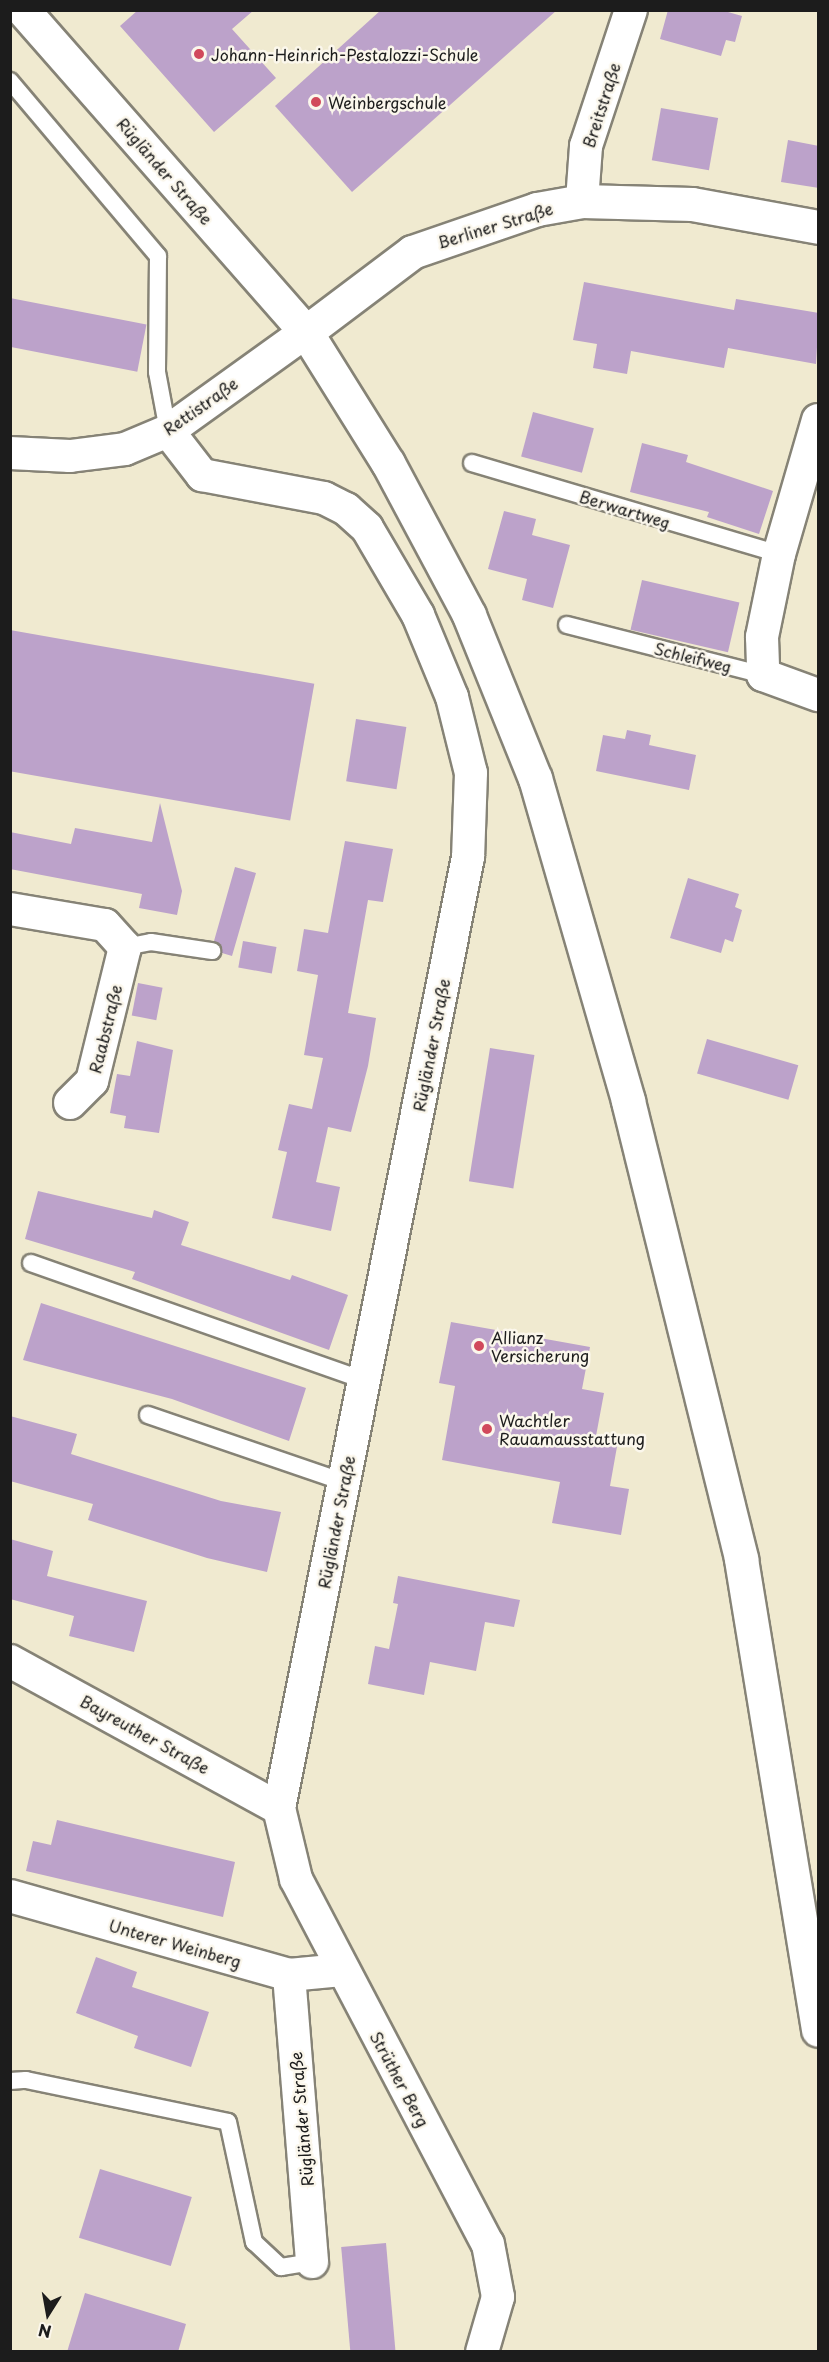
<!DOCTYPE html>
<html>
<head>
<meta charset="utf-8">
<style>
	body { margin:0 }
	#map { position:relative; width:829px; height:2362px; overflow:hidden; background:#f0ead0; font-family:"Playpen Sans",sans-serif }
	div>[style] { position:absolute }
	.building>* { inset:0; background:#bca2ca; transform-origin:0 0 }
	.roads { filter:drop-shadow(2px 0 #868376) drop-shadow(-2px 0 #868376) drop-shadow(0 2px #868376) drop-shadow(0 -2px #868376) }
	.lane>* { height:16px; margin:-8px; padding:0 8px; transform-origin:8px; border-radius:8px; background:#fff }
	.street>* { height:32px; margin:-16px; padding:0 16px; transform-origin:16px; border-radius:16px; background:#fff }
	.secondary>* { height:33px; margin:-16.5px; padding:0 16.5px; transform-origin:16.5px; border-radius:16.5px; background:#fff }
	.dots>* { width:16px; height:16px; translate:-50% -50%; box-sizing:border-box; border:3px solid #fbf7ec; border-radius:50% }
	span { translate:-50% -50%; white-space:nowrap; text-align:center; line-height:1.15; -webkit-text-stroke:5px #fbf7ec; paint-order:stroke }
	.poi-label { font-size:16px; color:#1c1c1c }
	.left { translate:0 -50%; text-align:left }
	.street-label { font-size:16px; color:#1c1c1c }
	.frame { position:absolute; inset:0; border:12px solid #1c1c1c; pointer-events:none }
	.north { position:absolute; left:18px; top:2284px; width:60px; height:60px; -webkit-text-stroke:4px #fbf7ec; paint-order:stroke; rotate:191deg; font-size:16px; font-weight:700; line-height:24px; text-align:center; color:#1c1c1c }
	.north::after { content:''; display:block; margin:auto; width:21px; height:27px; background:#1c1c1c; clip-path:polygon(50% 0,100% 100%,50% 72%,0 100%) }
</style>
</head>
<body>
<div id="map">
	<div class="building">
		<i style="clip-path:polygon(138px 10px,254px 10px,232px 29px,276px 78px,214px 132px,120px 26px)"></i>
		<i style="clip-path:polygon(381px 10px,557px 10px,352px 192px,275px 106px)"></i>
		<i style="clip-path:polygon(668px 10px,721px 10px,742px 16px,735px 42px,726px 40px,721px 56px,660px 39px)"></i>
		<i style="left:661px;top:108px;width:58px;height:53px;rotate:10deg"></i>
		<i style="clip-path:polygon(788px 140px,819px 146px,819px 188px,781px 182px)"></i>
		<i style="clip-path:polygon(584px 282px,734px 310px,736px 299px,819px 313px,816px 364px,728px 348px,724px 368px,631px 351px,627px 374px,593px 368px,597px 344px,573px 340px)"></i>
		<i style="left:10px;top:298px;width:139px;height:48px;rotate:11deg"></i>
		<i style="left:533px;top:412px;width:63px;height:46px;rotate:15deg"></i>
		<i style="clip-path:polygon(642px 443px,688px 455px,686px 462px,773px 491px,759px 534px,707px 517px,709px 512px,630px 492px)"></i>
		<i style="clip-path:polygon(504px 511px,536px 519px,532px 535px,570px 545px,553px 608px,522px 600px,527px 579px,488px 569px)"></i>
		<i style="left:642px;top:580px;width:100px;height:51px;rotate:13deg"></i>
		<i style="left:10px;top:630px;width:309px;height:139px;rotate:10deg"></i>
		<i style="left:356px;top:719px;width:51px;height:63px;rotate:9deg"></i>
		<i style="clip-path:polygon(627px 730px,651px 735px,649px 745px,696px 755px,689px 790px,596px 771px,603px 735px,625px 739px)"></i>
		<i style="clip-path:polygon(160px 803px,182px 891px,177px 915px,139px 908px,142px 894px,10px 869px,10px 832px,71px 844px,75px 828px,152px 842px)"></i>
		<i style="clip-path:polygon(345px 841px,393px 849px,383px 902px,368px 900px,348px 1013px,376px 1018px,368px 1066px,351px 1132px,328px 1127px,316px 1182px,340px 1187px,331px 1231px,272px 1218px,287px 1152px,278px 1150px,289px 1104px,312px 1109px,323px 1058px,304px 1055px,318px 975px,297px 971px,304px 929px,328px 933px)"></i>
		<i style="clip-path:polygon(235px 867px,256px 873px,232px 956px,222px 953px,221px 947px,214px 941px)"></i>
		<i style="clip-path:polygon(688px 878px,739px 894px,735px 907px,742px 910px,733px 942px,725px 939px,721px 953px,670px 938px)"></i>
		<i style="left:243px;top:941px;width:34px;height:27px;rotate:10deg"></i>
		<i style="left:138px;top:983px;width:25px;height:33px;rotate:11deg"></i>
		<i style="left:707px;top:1039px;width:95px;height:36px;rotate:16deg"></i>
		<i style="clip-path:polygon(137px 1041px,173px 1050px,159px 1133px,124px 1128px,126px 1116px,110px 1113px,117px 1074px,130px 1076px)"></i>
		<i style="left:490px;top:1048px;width:45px;height:135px;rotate:9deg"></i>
		<i style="clip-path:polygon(38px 1191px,152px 1218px,154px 1210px,189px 1222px,181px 1245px,290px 1280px,292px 1275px,348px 1295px,329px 1350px,132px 1279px,135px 1272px,25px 1239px)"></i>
		<i style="clip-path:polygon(41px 1303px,306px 1388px,289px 1441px,172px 1399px,23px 1360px)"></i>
		<i style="clip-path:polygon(451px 1322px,590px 1347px,582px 1389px,604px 1393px,596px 1436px,618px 1441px,610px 1486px,629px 1489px,621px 1535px,552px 1523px,560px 1482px,442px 1460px,455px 1386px,439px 1383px)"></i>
		<i style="clip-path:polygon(10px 1416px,77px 1434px,71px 1454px,221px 1501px,281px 1512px,267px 1572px,207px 1558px,88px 1520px,93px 1504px,10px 1481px)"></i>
		<i style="clip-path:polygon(10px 1539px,53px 1551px,47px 1576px,147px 1601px,134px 1652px,69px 1636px,74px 1616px,10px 1599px)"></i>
		<i style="clip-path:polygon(398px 1576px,520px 1600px,514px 1627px,485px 1622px,476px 1671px,430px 1662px,424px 1695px,368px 1684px,375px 1646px,389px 1649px,398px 1604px,393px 1603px)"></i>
		<i style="clip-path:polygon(57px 1820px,235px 1862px,223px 1917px,26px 1871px,33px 1841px,51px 1845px)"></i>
		<i style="clip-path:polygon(96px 1957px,137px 1972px,132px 1987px,209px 2012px,191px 2067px,134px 2048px,138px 2036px,76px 2013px)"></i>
		<i style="left:100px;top:2169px;width:96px;height:72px;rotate:17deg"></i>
		<i style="left:386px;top:2243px;width:109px;height:45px;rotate:85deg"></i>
		<i style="clip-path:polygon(85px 2293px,186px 2324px,178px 2352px,67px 2352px)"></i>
	</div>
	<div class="roads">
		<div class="lane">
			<i style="left:10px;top:81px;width:229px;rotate:49.8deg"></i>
			<i style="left:158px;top:256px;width:116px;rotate:90.5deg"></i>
			<i style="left:157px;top:372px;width:60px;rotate:79.4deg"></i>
			<i style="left:472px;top:463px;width:320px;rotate:16.5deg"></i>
			<i style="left:567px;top:625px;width:202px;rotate:14.3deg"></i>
			<i style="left:125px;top:947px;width:26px;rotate:-11deg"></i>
			<i style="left:151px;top:942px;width:62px;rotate:8.4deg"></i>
			<i style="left:31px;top:1263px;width:353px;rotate:19.4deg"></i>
			<i style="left:148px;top:1415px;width:207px;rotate:18.9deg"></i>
			<i style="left:10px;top:2081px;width:16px;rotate:-4deg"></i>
			<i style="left:26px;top:2080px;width:206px;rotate:11.7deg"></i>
			<i style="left:228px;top:2122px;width:123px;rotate:77.8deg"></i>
			<i style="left:254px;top:2242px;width:37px;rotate:43deg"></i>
			<i style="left:281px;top:2267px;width:31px;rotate:-9deg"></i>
		</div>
		<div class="street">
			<i style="left:582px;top:201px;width:55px;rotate:-85.8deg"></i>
			<i style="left:586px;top:146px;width:143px;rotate:-71.7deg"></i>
			<i style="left:818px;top:420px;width:140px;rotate:106.2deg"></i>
			<i style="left:779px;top:554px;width:85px;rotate:101.6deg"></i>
			<i style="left:762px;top:637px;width:38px;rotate:88deg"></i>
			<i style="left:763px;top:675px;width:59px;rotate:20deg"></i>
			<i style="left:168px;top:431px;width:56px;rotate:52.3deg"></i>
			<i style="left:202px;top:475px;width:124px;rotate:10.7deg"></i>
			<i style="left:324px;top:498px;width:25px;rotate:27deg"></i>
			<i style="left:346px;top:509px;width:28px;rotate:42deg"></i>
			<i style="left:367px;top:528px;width:101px;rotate:59.6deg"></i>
			<i style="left:418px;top:615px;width:89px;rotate:67.5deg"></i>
			<i style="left:452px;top:697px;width:78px;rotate:76deg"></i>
			<i style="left:471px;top:773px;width:84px;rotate:92deg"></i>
			<i style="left:468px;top:857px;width:970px;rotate:101.24deg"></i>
			<i style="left:279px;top:1808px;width:73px;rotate:76.5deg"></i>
			<i style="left:296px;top:1879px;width:412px;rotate:62.3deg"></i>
			<i style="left:488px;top:2244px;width:54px;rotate:79.3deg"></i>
			<i style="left:498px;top:2297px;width:57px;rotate:106.2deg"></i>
			<i style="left:10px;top:453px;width:60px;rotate:2.9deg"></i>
			<i style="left:70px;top:456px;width:55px;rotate:-7.3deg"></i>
			<i style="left:125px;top:449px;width:47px;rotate:-22.7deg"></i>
			<i style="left:168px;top:431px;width:170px;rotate:-35.7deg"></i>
			<i style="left:10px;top:909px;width:96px;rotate:9.6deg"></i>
			<i style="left:105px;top:925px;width:30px;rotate:48deg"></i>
			<i style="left:125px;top:947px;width:138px;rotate:103.8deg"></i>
			<i style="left:92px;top:1081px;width:31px;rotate:135deg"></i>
			<i style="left:10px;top:1661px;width:307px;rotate:28.7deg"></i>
			<i style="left:10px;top:1896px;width:290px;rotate:15.8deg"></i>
			<i style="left:289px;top:1975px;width:53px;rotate:-5.4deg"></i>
			<i style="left:289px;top:1975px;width:288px;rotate:85.4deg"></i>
		</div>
		<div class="secondary">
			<i style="left:23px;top:10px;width:429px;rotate:48.7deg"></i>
			<i style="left:306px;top:332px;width:155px;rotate:58deg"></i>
			<i style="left:388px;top:463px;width:172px;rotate:61.9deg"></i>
			<i style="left:469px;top:615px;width:176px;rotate:68deg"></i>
			<i style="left:535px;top:778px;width:336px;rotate:73.9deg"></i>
			<i style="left:628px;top:1101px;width:472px;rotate:76.1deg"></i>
			<i style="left:741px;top:1559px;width:477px;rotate:80.7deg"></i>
			<i style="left:306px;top:332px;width:133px;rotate:-37deg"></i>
			<i style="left:412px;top:252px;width:132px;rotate:-19deg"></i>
			<i style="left:537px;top:209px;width:46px;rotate:-10.1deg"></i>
			<i style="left:582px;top:201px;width:110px;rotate:1.6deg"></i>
			<i style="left:692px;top:204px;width:128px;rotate:10.3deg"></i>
		</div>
	</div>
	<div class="dots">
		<i style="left:199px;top:54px;background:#d1495b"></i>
		<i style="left:316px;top:102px;background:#d1495b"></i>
		<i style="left:479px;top:1346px;background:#d1495b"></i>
		<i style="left:487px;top:1429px;background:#d1495b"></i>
	</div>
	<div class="poi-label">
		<span class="left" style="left:211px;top:54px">Johann-Heinrich-Pestalozzi-Schule</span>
		<span class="left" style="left:328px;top:102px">Weinbergschule</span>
		<span class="left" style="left:491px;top:1346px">Allianz<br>Versicherung</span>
		<span class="left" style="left:499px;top:1429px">Wachtler<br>Rauamausstattung</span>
	</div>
	<div class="street-label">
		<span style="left:601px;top:105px;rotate:-72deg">Breitstraße</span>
		<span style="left:165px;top:171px;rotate:49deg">Rügländer Straße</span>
		<span style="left:495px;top:225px;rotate:-17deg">Berliner Straße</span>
		<span style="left:200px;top:406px;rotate:-35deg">Rettistraße</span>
		<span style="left:625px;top:509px;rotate:17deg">Berwartweg</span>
		<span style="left:693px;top:657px;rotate:14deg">Schleifweg</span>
		<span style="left:105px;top:1029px;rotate:-76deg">Raabstraße</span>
		<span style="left:431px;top:1045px;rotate:-79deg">Rügländer Straße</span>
		<span style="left:336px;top:1522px;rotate:-79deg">Rügländer Straße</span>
		<span style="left:145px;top:1734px;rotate:29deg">Bayreuther Straße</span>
		<span style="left:175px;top:1943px;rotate:16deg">Unterer Weinberg</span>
		<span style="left:400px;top:2079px;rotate:62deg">Strüther Berg</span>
		<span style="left:301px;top:2119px;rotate:-95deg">Rügländer Straße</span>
	</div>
	<div class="frame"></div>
	<div class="north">N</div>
</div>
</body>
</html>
